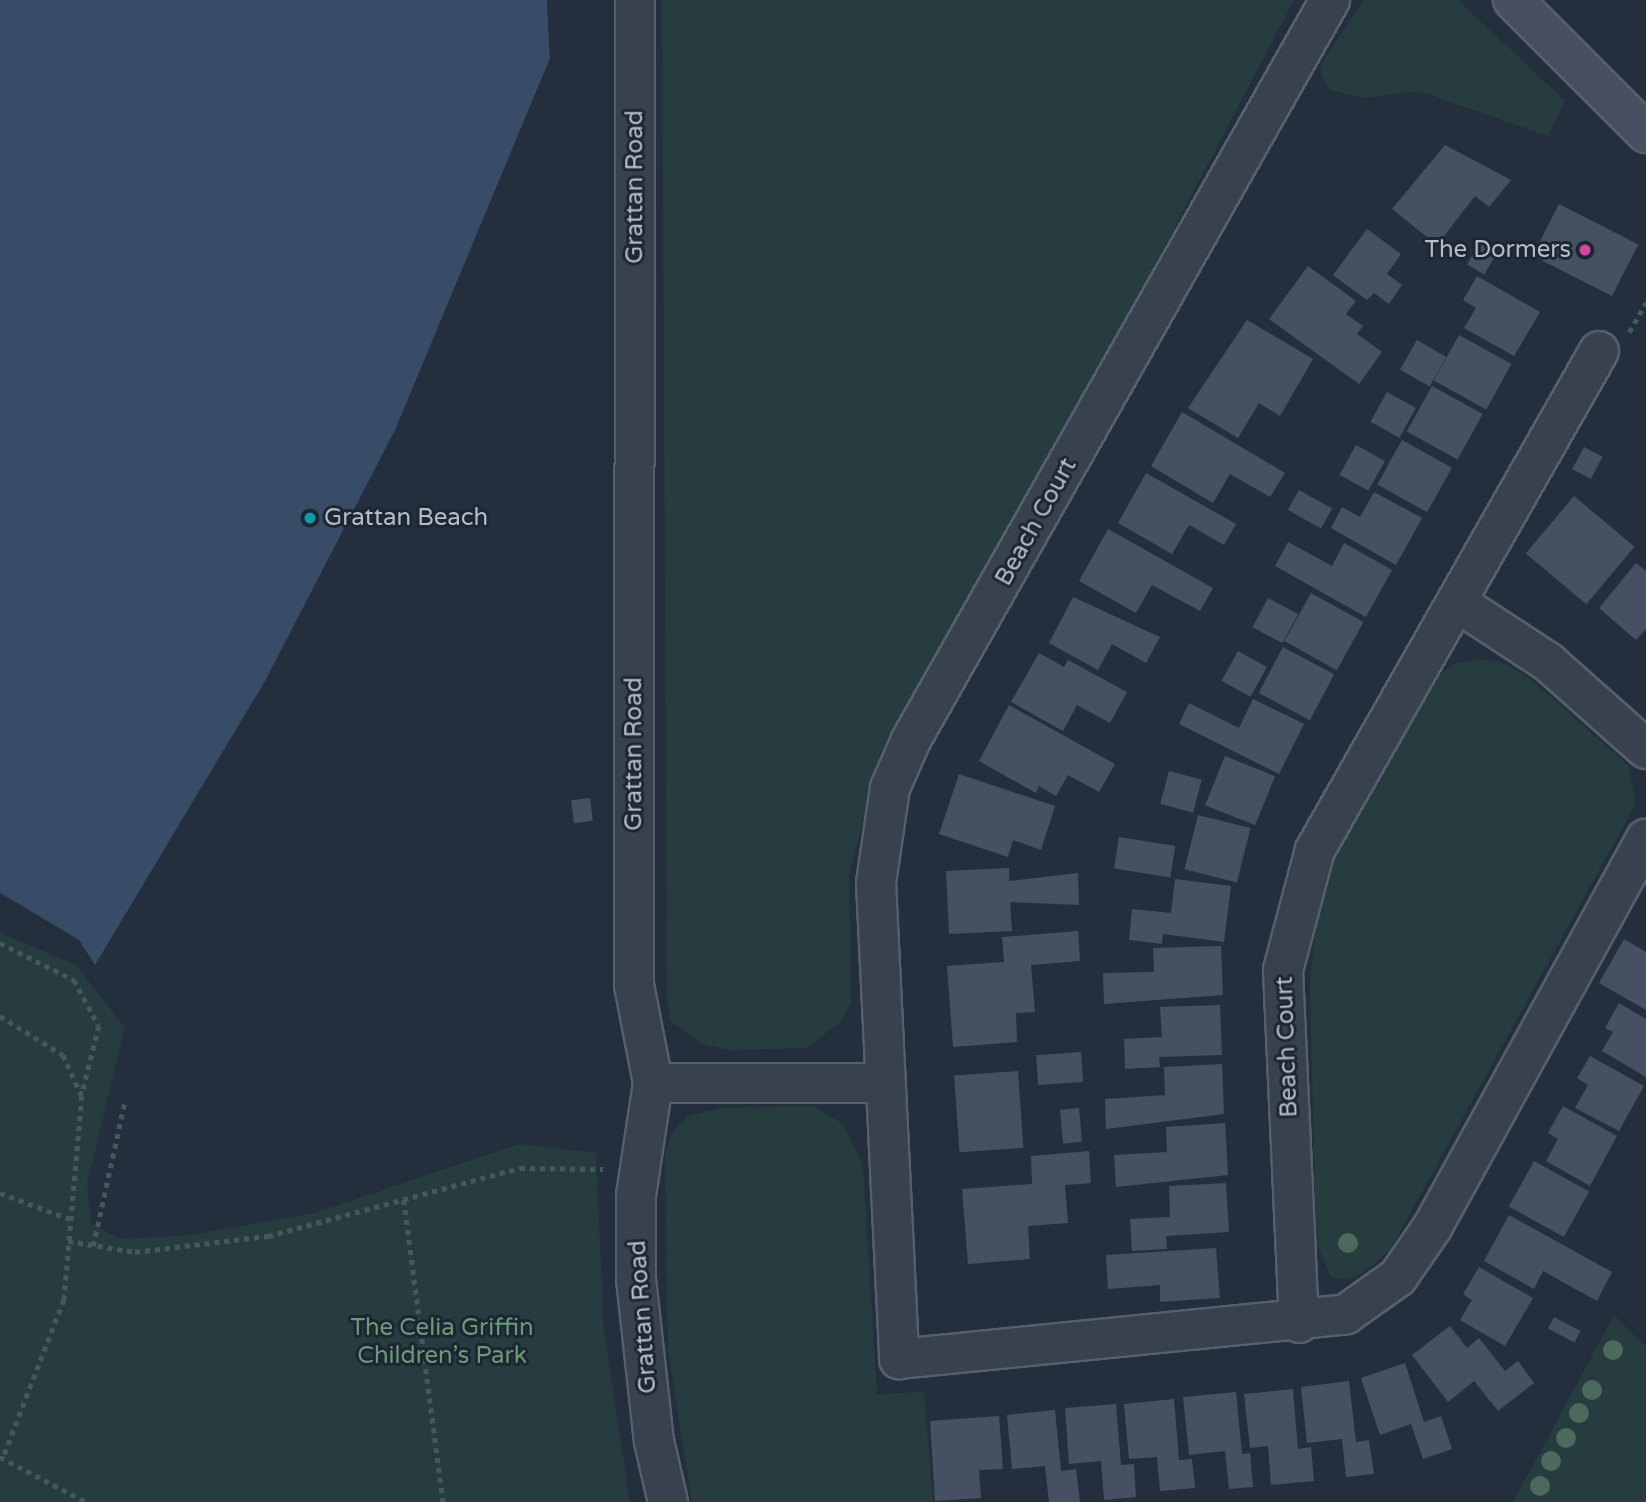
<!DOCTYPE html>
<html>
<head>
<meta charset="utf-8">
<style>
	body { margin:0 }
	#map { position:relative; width:1646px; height:1502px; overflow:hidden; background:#242f3e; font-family:"Varela Round",sans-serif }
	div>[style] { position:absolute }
	.green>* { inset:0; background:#263c3f }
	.water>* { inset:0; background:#394c67 }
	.pier>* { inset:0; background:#242f3e }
	.building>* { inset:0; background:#455162; transform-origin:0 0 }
	.path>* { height:4.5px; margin-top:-2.25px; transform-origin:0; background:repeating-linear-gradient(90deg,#44595c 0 5px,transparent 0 10px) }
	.roads { filter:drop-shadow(2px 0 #565f6c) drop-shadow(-2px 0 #565f6c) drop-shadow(0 2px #565f6c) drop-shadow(0 -2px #565f6c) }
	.street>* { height:38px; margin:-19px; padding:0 19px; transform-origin:19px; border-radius:19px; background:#38414e }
	.secondary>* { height:38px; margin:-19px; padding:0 19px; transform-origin:19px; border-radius:19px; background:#465061 }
	.trees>* { width:20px; height:20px; margin:-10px; border-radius:50%; background:#4b6a5d }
	.dots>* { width:19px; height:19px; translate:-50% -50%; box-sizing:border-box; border:4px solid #1d2633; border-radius:50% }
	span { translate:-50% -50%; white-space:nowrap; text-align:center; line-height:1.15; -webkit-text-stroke:6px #1d2633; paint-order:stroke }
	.street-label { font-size:24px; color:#b4bcc9 }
	.poi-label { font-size:24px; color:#b4bcc9 }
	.right { translate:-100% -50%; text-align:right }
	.left { translate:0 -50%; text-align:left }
	.park-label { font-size:24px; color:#6b9a76 }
</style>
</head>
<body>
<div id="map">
	<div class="green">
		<i style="clip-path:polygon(662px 0,1294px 0,1072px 423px,880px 755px,849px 875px,851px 1002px,841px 1022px,806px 1048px,729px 1050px,701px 1044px,670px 1020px,667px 998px)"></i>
		<i style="clip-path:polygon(1364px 0,1458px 0,1565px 101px,1548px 136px,1419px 91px,1362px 98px,1330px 90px,1321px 75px,1322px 62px)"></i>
		<i style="clip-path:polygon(1474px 660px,1499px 661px,1528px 677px,1628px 765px,1636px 803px,1390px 1250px,1363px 1273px,1347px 1280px,1331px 1277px,1316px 1242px,1310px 988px,1315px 930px,1333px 862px,1432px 681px,1453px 664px)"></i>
		<i style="clip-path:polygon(0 933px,76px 965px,125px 1028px,87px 1183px,91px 1223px,120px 1239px,191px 1235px,315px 1213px,519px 1144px,596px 1153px,604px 1331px,630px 1502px,0 1502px)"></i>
		<i style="clip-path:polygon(813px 1106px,843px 1124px,863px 1165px,877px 1394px,924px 1392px,933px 1502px,692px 1502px,668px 1350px,665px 1154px,673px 1131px,688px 1116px,719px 1108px)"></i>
		<i style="clip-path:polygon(1614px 1315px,1646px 1347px,1646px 1502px,1513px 1502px)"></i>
	</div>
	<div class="water">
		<i style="clip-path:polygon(0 0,547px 0,550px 58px,395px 430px,265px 681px,95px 965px,79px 940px,0 893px)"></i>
	</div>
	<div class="pier">
		<i style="clip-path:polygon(547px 0,553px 58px,550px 67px,550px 58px)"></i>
		<i style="clip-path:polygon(0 893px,79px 940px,93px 967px,77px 943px)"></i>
	</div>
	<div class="building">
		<i style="clip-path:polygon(1445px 145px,1511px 180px,1489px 207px,1475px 196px,1437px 245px,1392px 209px)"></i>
		<i style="left:1559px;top:204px;width:89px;height:58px;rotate:27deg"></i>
		<i style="clip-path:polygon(1367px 229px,1401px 254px,1387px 274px,1402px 285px,1389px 304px,1374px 293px,1367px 300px,1333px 275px)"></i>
		<i style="left:1480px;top:242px;width:20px;height:26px;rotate:30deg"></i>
		<i style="clip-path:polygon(1308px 266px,1356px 301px,1346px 314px,1363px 326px,1357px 334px,1382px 352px,1359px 384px,1269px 319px)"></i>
		<i style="clip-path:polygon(1477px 276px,1540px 312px,1514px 356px,1464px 328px,1476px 308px,1463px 300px)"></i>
		<i style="clip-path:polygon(1247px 320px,1313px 359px,1280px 416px,1259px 403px,1238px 438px,1188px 408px)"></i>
		<i style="left:1459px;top:335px;width:60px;height:52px;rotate:29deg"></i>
		<i style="left:1417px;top:340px;width:34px;height:34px;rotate:30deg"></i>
		<i style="left:1432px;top:386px;width:58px;height:52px;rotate:29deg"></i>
		<i style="left:1387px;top:392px;width:33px;height:34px;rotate:29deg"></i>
		<i style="clip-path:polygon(1182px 412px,1285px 473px,1270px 497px,1230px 474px,1213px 503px,1151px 466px)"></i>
		<i style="left:1402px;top:440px;width:57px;height:51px;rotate:29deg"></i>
		<i style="left:1356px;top:445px;width:33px;height:34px;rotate:29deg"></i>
		<i style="left:1584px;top:447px;width:21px;height:25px;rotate:28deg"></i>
		<i style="clip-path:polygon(1146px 473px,1236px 524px,1224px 545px,1189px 525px,1172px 554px,1118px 523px)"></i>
		<i style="left:1299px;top:490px;width:38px;height:23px;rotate:29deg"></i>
		<i style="clip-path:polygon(1374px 492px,1422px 518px,1396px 565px,1331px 528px,1342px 507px,1360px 517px)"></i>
		<i style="left:1574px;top:496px;width:79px;height:75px;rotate:40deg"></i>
		<i style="clip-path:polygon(1108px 529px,1213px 588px,1200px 611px,1152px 585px,1136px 613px,1079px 581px)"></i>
		<i style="clip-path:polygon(1288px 542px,1332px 566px,1344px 543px,1392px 570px,1366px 617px,1275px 566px)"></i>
		<i style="clip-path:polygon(1636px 563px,1646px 571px,1646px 629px,1636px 640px,1599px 608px)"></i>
		<i style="left:1311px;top:593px;width:60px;height:55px;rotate:29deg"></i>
		<i style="clip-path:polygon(1073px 597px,1160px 637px,1146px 663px,1112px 644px,1098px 670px,1049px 643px)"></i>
		<i style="left:1268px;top:598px;width:34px;height:33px;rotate:28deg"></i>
		<i style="left:1283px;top:647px;width:58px;height:52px;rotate:28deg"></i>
		<i style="left:1238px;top:651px;width:33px;height:34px;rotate:29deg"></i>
		<i style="clip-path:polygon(1039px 653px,1064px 667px,1068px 660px,1127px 692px,1110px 723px,1077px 705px,1063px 731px,1011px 702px)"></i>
		<i style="clip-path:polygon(1253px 699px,1304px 724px,1279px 774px,1179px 724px,1189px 703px,1239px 728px)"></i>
		<i style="clip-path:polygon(1009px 705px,1115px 764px,1099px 792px,1068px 775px,1056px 796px,1039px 786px,1036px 793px,979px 761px)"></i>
		<i style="left:1225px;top:756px;width:54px;height:53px;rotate:22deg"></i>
		<i style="left:1169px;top:771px;width:34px;height:34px;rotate:15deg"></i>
		<i style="clip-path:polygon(959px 774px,1055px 806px,1041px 850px,1013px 840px,1008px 857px,939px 834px)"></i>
		<i style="left:590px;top:798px;width:23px;height:19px;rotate:83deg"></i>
		<i style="left:1198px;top:815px;width:54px;height:56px;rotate:14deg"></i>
		<i style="left:1119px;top:837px;width:57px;height:32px;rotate:9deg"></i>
		<i style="clip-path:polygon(1009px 868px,1009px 881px,1078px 873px,1079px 905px,1010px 902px,1012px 931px,949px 934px,946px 871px)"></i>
		<i style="clip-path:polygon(1175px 879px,1231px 886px,1224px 942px,1163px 934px,1162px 944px,1129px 940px,1132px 909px,1171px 913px)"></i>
		<i style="clip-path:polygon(1078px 931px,1080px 961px,1031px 965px,1035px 1012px,1016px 1013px,1017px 1042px,953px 1047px,947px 966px,1004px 962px,1002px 937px)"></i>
		<i style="clip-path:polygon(1624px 939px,1646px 952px,1646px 1010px,1599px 983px)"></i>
		<i style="clip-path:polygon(1221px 946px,1223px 995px,1104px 1004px,1103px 973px,1154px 972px,1153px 948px)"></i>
		<i style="clip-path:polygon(1619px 1003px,1646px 1019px,1646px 1077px,1602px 1051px,1613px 1032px,1605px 1028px)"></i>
		<i style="clip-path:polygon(1220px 1005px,1222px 1055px,1159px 1057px,1160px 1067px,1125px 1069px,1124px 1039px,1162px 1037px,1160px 1007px)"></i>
		<i style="left:1081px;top:1052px;width:30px;height:45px;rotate:86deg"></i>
		<i style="clip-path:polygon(1590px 1056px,1644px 1086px,1619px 1131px,1575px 1108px,1588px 1085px,1577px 1078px)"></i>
		<i style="clip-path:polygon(1222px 1064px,1224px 1114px,1106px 1129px,1105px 1099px,1165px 1095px,1164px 1067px)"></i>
		<i style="left:1018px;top:1071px;width:77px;height:64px;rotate:86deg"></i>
		<i style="clip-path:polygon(1563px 1106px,1617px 1136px,1590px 1186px,1546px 1161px,1558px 1139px,1548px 1133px)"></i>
		<i style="left:1079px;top:1108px;width:34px;height:19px;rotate:85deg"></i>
		<i style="clip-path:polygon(1225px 1123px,1228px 1175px,1116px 1187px,1114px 1155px,1167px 1152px,1166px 1127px)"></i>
		<i style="clip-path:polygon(1089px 1151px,1091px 1183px,1065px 1185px,1068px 1223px,1028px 1226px,1030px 1259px,968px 1264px,962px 1189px,1032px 1184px,1031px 1156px)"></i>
		<i style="left:1534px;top:1161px;width:63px;height:52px;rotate:29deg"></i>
		<i style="clip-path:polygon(1226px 1183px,1229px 1232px,1166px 1236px,1167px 1249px,1132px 1251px,1130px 1219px,1170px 1217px,1169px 1186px)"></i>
		<i style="clip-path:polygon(1509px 1215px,1612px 1272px,1597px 1301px,1543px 1271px,1534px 1289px,1484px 1261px)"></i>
		<i style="clip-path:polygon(1216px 1248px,1220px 1298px,1160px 1302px,1160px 1285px,1108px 1289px,1106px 1255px)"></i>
		<i style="clip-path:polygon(1479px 1267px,1533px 1298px,1505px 1346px,1460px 1320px,1472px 1300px,1463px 1294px)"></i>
		<i style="left:1554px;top:1317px;width:30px;height:13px;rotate:28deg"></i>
		<i style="clip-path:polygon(1450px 1326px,1467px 1348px,1479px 1338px,1505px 1371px,1518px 1361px,1534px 1383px,1498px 1411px,1474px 1381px,1448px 1402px,1412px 1355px)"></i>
		<i style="clip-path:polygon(1405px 1363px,1424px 1422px,1441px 1416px,1452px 1449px,1423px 1459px,1411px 1424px,1380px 1435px,1361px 1378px)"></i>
		<i style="clip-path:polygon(1349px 1381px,1356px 1442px,1369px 1440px,1374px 1474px,1346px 1477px,1342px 1439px,1307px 1443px,1301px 1387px)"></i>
		<i style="clip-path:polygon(1293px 1389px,1298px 1449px,1311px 1447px,1314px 1481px,1271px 1485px,1268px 1446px,1250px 1448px,1244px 1394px)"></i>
		<i style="clip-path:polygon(1236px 1392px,1242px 1454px,1250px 1453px,1253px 1487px,1229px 1489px,1225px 1451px,1189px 1455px,1183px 1397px)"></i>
		<i style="clip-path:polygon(1174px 1399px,1179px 1460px,1192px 1459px,1195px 1488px,1160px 1491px,1157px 1457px,1129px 1459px,1124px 1404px)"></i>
		<i style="clip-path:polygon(1116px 1404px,1121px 1465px,1134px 1464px,1136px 1497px,1104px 1500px,1101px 1461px,1069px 1464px,1065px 1408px)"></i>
		<i style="clip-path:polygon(1055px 1410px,1061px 1471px,1076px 1469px,1080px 1502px,1049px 1502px,1045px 1466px,1012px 1469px,1007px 1415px)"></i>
		<i style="clip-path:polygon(999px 1416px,1003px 1469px,979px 1470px,981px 1498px,935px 1501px,930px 1421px)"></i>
	</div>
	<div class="path">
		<i style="left:1629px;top:332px;width:34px;rotate:-60deg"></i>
		<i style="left:0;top:943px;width:83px;rotate:26.6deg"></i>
		<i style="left:74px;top:980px;width:52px;rotate:61.5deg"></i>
		<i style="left:99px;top:1026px;width:70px;rotate:104deg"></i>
		<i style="left:0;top:1016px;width:74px;rotate:31.8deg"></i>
		<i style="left:63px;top:1055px;width:45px;rotate:65.1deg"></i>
		<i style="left:82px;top:1096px;width:205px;rotate:95deg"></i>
		<i style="left:64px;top:1300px;width:169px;rotate:111.1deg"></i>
		<i style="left:0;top:1193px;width:75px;rotate:20.4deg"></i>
		<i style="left:404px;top:1200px;width:305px;rotate:82.6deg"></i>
		<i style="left:68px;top:1241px;width:68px;rotate:9.3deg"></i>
		<i style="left:135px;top:1252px;width:134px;rotate:-6.9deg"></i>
		<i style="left:268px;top:1236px;width:261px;rotate:-15.1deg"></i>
		<i style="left:520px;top:1168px;width:83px;rotate:0.7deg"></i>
		<i style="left:93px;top:1246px;width:148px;rotate:-77.6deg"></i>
		<i style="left:0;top:1457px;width:97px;rotate:27.6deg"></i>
	</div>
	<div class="roads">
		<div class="street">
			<i style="left:635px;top:0;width:985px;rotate:90.06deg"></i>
			<i style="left:634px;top:985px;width:100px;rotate:79deg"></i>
			<i style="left:653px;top:1083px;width:113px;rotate:98.6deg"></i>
			<i style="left:636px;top:1195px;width:84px;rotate:90deg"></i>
			<i style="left:636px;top:1279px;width:163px;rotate:83.7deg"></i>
			<i style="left:654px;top:1441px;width:63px;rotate:77.1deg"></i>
			<i style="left:1330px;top:0;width:850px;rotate:119.52deg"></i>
			<i style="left:911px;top:740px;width:52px;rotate:113.6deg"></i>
			<i style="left:890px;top:788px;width:96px;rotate:98.4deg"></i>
			<i style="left:876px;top:883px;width:477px;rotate:87.2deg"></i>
			<i style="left:899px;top:1359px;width:449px;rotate:-5.7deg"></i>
			<i style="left:1346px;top:1314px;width:64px;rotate:-35.4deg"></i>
			<i style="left:1398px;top:1277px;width:62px;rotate:-55.5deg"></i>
			<i style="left:1433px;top:1226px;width:442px;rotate:-61.2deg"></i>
			<i style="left:1458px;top:603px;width:108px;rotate:33.2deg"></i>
			<i style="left:1548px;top:662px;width:131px;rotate:41.6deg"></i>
			<i style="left:653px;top:1083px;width:230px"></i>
			<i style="left:1299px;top:1323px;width:353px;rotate:-92.6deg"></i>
			<i style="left:1283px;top:970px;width:124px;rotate:-75.1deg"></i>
			<i style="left:1315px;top:850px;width:574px;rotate:-60.35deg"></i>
		</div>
		<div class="secondary">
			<i style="left:1513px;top:0;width:188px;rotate:45deg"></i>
		</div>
	</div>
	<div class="trees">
		<i style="left:1348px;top:1243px"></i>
		<i style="left:1613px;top:1350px"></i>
		<i style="left:1592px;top:1390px"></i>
		<i style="left:1579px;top:1413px"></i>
		<i style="left:1566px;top:1438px"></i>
		<i style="left:1551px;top:1461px"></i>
		<i style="left:1540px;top:1486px"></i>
	</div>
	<div class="dots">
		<i style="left:1585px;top:250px;background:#d1479c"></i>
		<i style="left:310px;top:518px;background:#0f9aa8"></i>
	</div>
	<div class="street-label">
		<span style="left:635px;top:187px;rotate:-90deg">Grattan Road</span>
		<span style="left:1036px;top:522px;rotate:-61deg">Beach Court</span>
		<span style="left:634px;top:754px;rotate:-90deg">Grattan Road</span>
		<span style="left:1287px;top:1047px;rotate:-92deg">Beach Court</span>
		<span style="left:643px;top:1317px;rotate:-94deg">Grattan Road</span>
	</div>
	<div class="poi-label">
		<span class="right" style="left:1571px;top:250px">The Dormers</span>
		<span class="left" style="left:324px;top:518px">Grattan Beach</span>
	</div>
	<div class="park-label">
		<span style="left:442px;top:1342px">The Celia Griffin<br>Children’s Park</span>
	</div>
</div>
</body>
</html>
